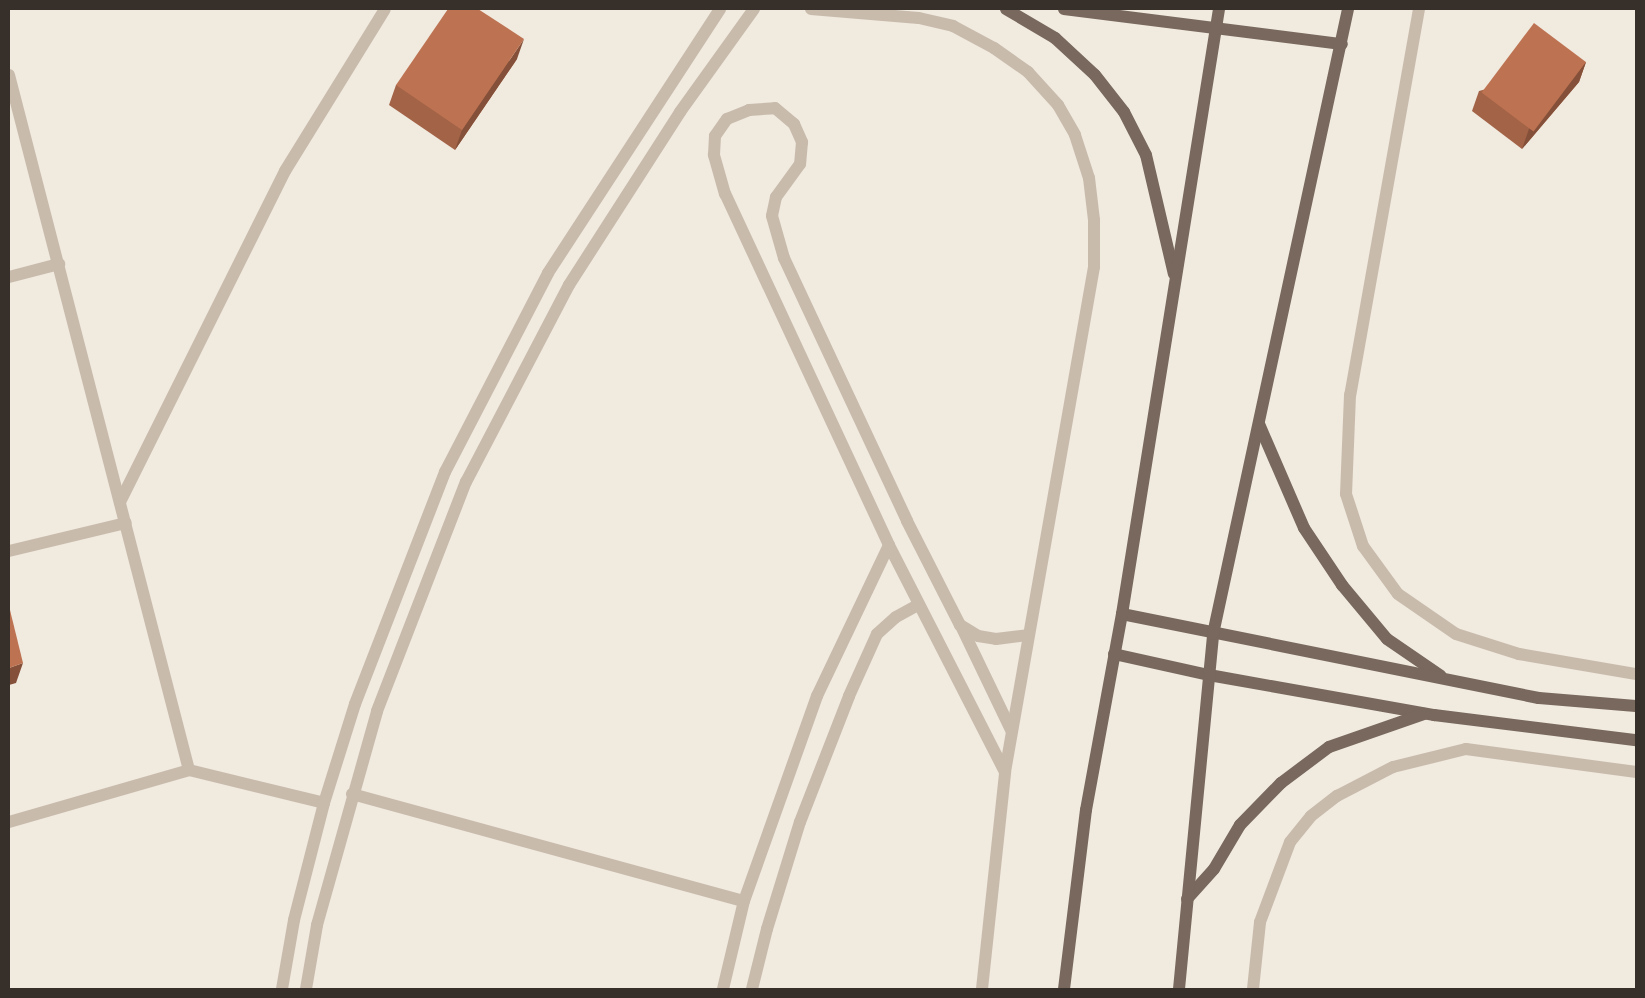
<!DOCTYPE html>
<html>
<head>
<meta charset="utf-8">
<style>
	body { margin:0 }
	#map { position:relative; width:1645px; height:998px; overflow:hidden; background:#f1eadf; font-family:Overpass,sans-serif }
	div>[style] { position:absolute }
	.minor>* { height:12px; margin:-6px; padding:0 6px; transform-origin:6px; border-radius:6px; background:#c8bbac }
	.major>* { height:12px; margin:-6px; padding:0 6px; transform-origin:6px; border-radius:6px; background:#78685d }
	.wall>* { inset:0; background:#a36347 }
	.shaded-wall>* { inset:0; background:#845039 }
	.building>* { inset:0; background:#bd7352; transform-origin:0 0 }
	span { translate:-50% -50%; white-space:nowrap; text-align:center; line-height:1.15; -webkit-text-stroke:4.5px #f9f4eb; paint-order:stroke }
	.frame { position:absolute; inset:0; border:10px solid #372f2a; pointer-events:none }
</style>
</head>
<body>
<div id="map">
	<div class="minor">
		<i style="left:811px;top:9px;width:108px;rotate:4.8deg"></i>
		<i style="left:919px;top:18px;width:35px;rotate:13deg"></i>
		<i style="left:953px;top:26px;width:47px;rotate:28.2deg"></i>
		<i style="left:994px;top:48px;width:42px;rotate:35.2deg"></i>
		<i style="left:1028px;top:72px;width:45px;rotate:47.7deg"></i>
		<i style="left:1058px;top:105px;width:34px;rotate:60deg"></i>
		<i style="left:1075px;top:135px;width:45px;rotate:72deg"></i>
		<i style="left:1089px;top:178px;width:42px;rotate:83.2deg"></i>
		<i style="left:1094px;top:220px;width:47px;rotate:90deg"></i>
		<i style="left:1094px;top:267px;width:513px;rotate:100deg"></i>
		<i style="left:1419px;top:9px;width:392px;rotate:100.1deg"></i>
		<i style="left:1350px;top:395px;width:99px;rotate:92.3deg"></i>
		<i style="left:1346px;top:494px;width:55px;rotate:71.9deg"></i>
		<i style="left:1363px;top:546px;width:59px;rotate:53.9deg"></i>
		<i style="left:1398px;top:594px;width:70px;rotate:34.6deg"></i>
		<i style="left:1456px;top:634px;width:66px;rotate:17.6deg"></i>
		<i style="left:1519px;top:654px;width:119px;rotate:9.7deg"></i>
		<i style="left:9px;top:75px;width:718px;rotate:75.48deg"></i>
		<i style="left:189px;top:770px;width:139px;rotate:13.7deg"></i>
		<i style="left:9px;top:277px;width:52px;rotate:-14.6deg"></i>
		<i style="left:120px;top:502px;width:370px;rotate:-63.5deg"></i>
		<i style="left:285px;top:171px;width:190px;rotate:-58.3deg"></i>
		<i style="left:9px;top:551px;width:120px;rotate:-13.5deg"></i>
		<i style="left:961px;top:626px;width:115px;rotate:64.3deg"></i>
		<i style="left:352px;top:794px;width:406px;rotate:15.3deg"></i>
		<i style="left:9px;top:822px;width:187px;rotate:-16.1deg"></i>
		<i style="left:282px;top:989px;width:70px;rotate:-80.1deg"></i>
		<i style="left:294px;top:920px;width:121px;rotate:-75.6deg"></i>
		<i style="left:324px;top:803px;width:104px;rotate:-72.6deg"></i>
		<i style="left:355px;top:704px;width:249px;rotate:-68.8deg"></i>
		<i style="left:445px;top:472px;width:224px;rotate:-62.6deg"></i>
		<i style="left:548px;top:273px;width:315px;rotate:-56.9deg"></i>
		<i style="left:306px;top:989px;width:65px;rotate:-80.2deg"></i>
		<i style="left:317px;top:925px;width:222px;rotate:-74.3deg"></i>
		<i style="left:377px;top:711px;width:246px;rotate:-68.8deg"></i>
		<i style="left:466px;top:482px;width:222px;rotate:-62.4deg"></i>
		<i style="left:569px;top:285px;width:206px;rotate:-57.3deg"></i>
		<i style="left:680px;top:112px;width:127px;rotate:-54.3deg"></i>
		<i style="left:723px;top:989px;width:90px;rotate:-76.6deg"></i>
		<i style="left:744px;top:901px;width:218px;rotate:-70.4deg"></i>
		<i style="left:817px;top:696px;width:167px;rotate:-64.5deg"></i>
		<i style="left:752px;top:989px;width:62px;rotate:-76deg"></i>
		<i style="left:767px;top:929px;width:112px;rotate:-72.9deg"></i>
		<i style="left:800px;top:822px;width:135px;rotate:-68.7deg"></i>
		<i style="left:849px;top:696px;width:68px;rotate:-65.7deg"></i>
		<i style="left:877px;top:634px;width:25px;rotate:-42deg"></i>
		<i style="left:896px;top:617px;width:25px;rotate:-29deg"></i>
		<i style="left:982px;top:989px;width:218px;rotate:-83.9deg"></i>
		<i style="left:1005px;top:772px;width:255px;rotate:-117.1deg"></i>
		<i style="left:889px;top:545px;width:387px;rotate:-115deg"></i>
		<i style="left:725px;top:194px;width:41px;rotate:-105.8deg"></i>
		<i style="left:714px;top:155px;width:19px;rotate:-87deg"></i>
		<i style="left:715px;top:136px;width:21px;rotate:-55deg"></i>
		<i style="left:727px;top:119px;width:24px;rotate:-22deg"></i>
		<i style="left:749px;top:110px;width:26px;rotate:-4deg"></i>
		<i style="left:775px;top:108px;width:25px;rotate:40deg"></i>
		<i style="left:794px;top:124px;width:20px;rotate:66deg"></i>
		<i style="left:802px;top:142px;width:22px;rotate:95deg"></i>
		<i style="left:800px;top:164px;width:41px;rotate:126deg"></i>
		<i style="left:776px;top:197px;width:19px;rotate:102deg"></i>
		<i style="left:772px;top:216px;width:44px;rotate:74.1deg"></i>
		<i style="left:784px;top:258px;width:290px;rotate:64.9deg"></i>
		<i style="left:907px;top:521px;width:117px;rotate:63deg"></i>
		<i style="left:960px;top:625px;width:21px;rotate:31deg"></i>
		<i style="left:978px;top:636px;width:18px;rotate:9deg"></i>
		<i style="left:996px;top:639px;width:32px;rotate:-7deg"></i>
		<i style="left:1253px;top:989px;width:67px;rotate:-84deg"></i>
		<i style="left:1260px;top:922px;width:85px;rotate:-69.4deg"></i>
		<i style="left:1290px;top:842px;width:33px;rotate:-51deg"></i>
		<i style="left:1311px;top:816px;width:33px;rotate:-38deg"></i>
		<i style="left:1337px;top:796px;width:63px;rotate:-27.4deg"></i>
		<i style="left:1393px;top:767px;width:75px;rotate:-13.9deg"></i>
		<i style="left:1466px;top:749px;width:172px;rotate:7.7deg"></i>
	</div>
	<div class="major">
		<i style="left:1006px;top:9px;width:57px;rotate:30.6deg"></i>
		<i style="left:1055px;top:38px;width:54px;rotate:42.8deg"></i>
		<i style="left:1095px;top:75px;width:47px;rotate:51.9deg"></i>
		<i style="left:1124px;top:112px;width:48px;rotate:62.9deg"></i>
		<i style="left:1146px;top:155px;width:122px;rotate:76.8deg"></i>
		<i style="left:1064px;top:9px;width:280px;rotate:7.2deg"></i>
		<i style="left:1259px;top:424px;width:113px;rotate:66.6deg"></i>
		<i style="left:1304px;top:528px;width:69px;rotate:56.3deg"></i>
		<i style="left:1342px;top:585px;width:70px;rotate:50.2deg"></i>
		<i style="left:1387px;top:639px;width:65px;rotate:34.4deg"></i>
		<i style="left:1122px;top:614px;width:425px;rotate:11.4deg"></i>
		<i style="left:1539px;top:698px;width:97px;rotate:4.7deg"></i>
		<i style="left:1114px;top:654px;width:97px;rotate:12.5deg"></i>
		<i style="left:1209px;top:675px;width:229px;rotate:10.1deg"></i>
		<i style="left:1434px;top:715px;width:204px;rotate:7.1deg"></i>
		<i style="left:1187px;top:899px;width:40px;rotate:-48deg"></i>
		<i style="left:1214px;top:869px;width:51px;rotate:-59.4deg"></i>
		<i style="left:1240px;top:825px;width:59px;rotate:-45.7deg"></i>
		<i style="left:1281px;top:783px;width:60px;rotate:-36.9deg"></i>
		<i style="left:1329px;top:747px;width:101px;rotate:-19.2deg"></i>
		<i style="left:1064px;top:989px;width:180px;rotate:-83deg"></i>
		<i style="left:1086px;top:810px;width:199px;rotate:-79.6deg"></i>
		<i style="left:1122px;top:614px;width:613px;rotate:-80.89deg"></i>
		<i style="left:1179px;top:989px;width:357px;rotate:-84.5deg"></i>
		<i style="left:1213px;top:634px;width:639px;rotate:-77.81deg"></i>
	</div>
	<div class="wall">
		<i style="clip-path:polygon(517px 59px,455px 150px,389px 105px,396px 85px)"></i>
		<i style="clip-path:polygon(1586px 62px,1579px 82px,1522px 149px,1472px 111px,1479px 91px)"></i>
	</div>
	<div class="shaded-wall">
		<i style="clip-path:polygon(524px 39px,517px 59px,455px 150px,462px 130px)"></i>
		<i style="clip-path:polygon(1586px 62px,1579px 82px,1522px 149px,1529px 129px)"></i>
		<i style="clip-path:polygon(23px 663px,16px 683px,9px 685px,9px 668px)"></i>
	</div>
	<div class="building">
		<i style="clip-path:polygon(448px 9px,478px 9px,524px 39px,462px 130px,396px 85px)"></i>
		<i style="left:1534px;top:23px;width:65px;height:87px;rotate:37deg"></i>
		<i style="clip-path:polygon(9px 606px,23px 663px,9px 668px)"></i>
	</div>
	<div class="frame"></div>
</div>
</body>
</html>
